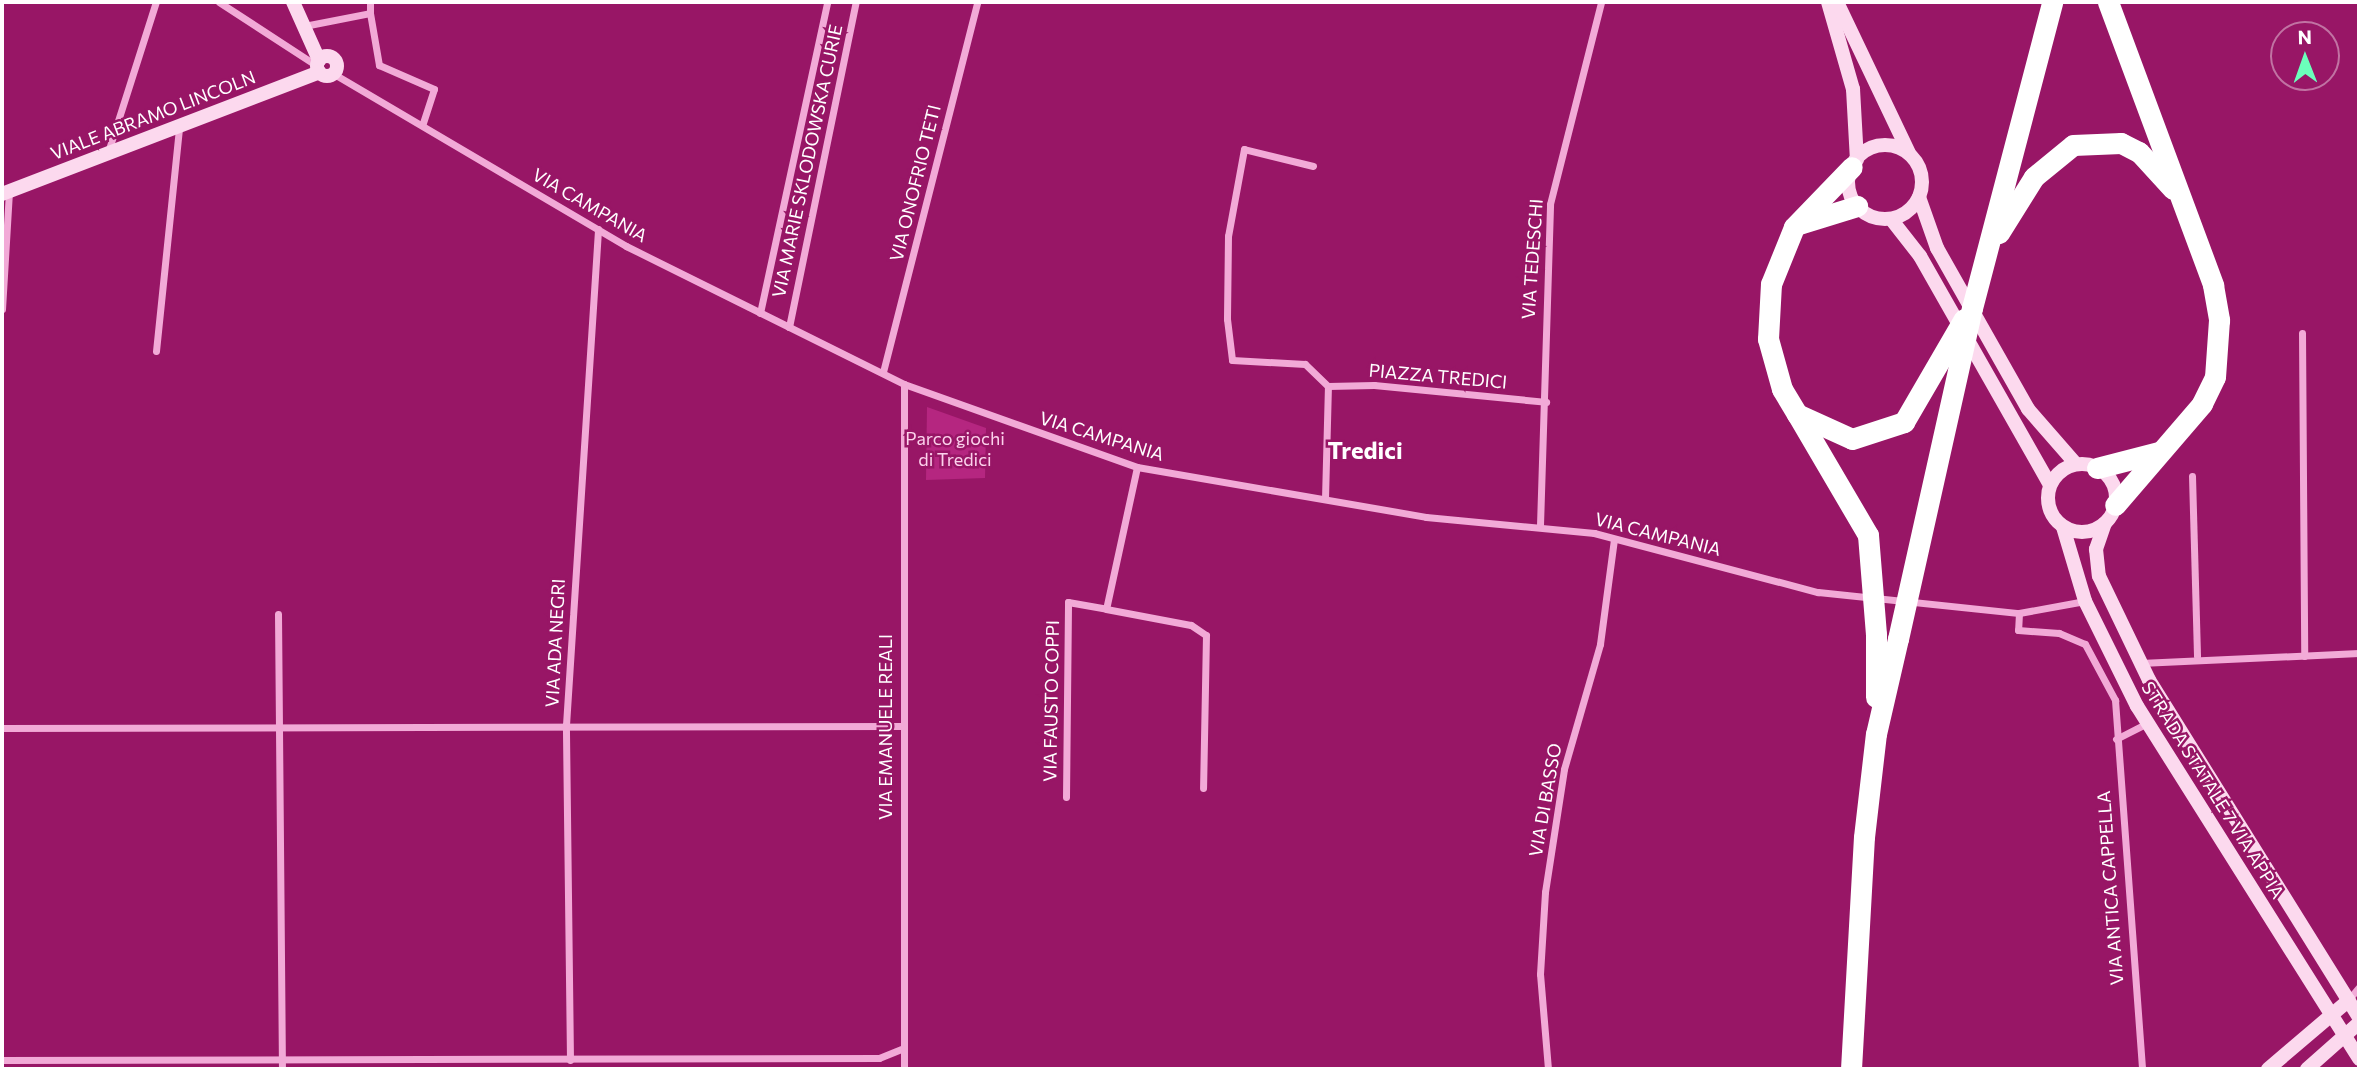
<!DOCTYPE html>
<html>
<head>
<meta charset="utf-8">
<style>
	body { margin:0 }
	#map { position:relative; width:2361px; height:1071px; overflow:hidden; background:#981666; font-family:Commissioner,sans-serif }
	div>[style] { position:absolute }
	.green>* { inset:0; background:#b52680 }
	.street>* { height:7px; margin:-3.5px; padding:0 3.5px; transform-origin:3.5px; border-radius:3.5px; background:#f2aad7 }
	.secondary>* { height:14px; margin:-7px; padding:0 7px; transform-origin:7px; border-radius:7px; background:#fcd9ee }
	.secondary>.ring { margin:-7px; padding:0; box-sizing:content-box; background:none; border:14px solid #fcd9ee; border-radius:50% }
	.highway>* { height:21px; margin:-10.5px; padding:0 10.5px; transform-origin:10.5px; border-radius:10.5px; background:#fff }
	.highway-bridge>* { height:21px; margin:-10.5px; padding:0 10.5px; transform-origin:10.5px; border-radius:10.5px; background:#fff }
	span { translate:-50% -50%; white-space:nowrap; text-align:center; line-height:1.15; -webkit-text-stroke:5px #981666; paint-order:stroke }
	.street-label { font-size:18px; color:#fff }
	.park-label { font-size:18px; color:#fcd2ec }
	.district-label { font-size:24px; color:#fff; font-weight:700 }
	.frame { position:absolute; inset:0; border:4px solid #fff; pointer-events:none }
	.north { position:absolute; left:2270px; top:21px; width:70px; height:70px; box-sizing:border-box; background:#981666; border:2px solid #c173a3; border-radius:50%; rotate:359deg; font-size:19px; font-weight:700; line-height:28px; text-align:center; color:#fff }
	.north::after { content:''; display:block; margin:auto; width:24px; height:32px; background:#6bffbb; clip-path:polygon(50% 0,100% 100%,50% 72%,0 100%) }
</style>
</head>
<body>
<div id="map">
	<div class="green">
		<i style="clip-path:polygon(927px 407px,986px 428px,985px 478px,926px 480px)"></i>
	</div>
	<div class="street">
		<i style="left:219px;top:2px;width:117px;rotate:33.1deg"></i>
		<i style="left:370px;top:13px;width:53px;rotate:80.2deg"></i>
		<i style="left:379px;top:65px;width:60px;rotate:23.6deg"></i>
		<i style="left:434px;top:89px;width:38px;rotate:108deg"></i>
		<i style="left:304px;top:26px;width:67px;rotate:-11.1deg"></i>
		<i style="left:370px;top:13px;width:11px;rotate:-90deg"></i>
		<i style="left:334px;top:74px;width:339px;rotate:30.5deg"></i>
		<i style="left:626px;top:246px;width:310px;rotate:26.4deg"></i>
		<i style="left:904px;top:384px;width:247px;rotate:19.6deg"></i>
		<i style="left:1137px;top:467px;width:293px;rotate:9.8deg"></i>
		<i style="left:1426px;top:517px;width:169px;rotate:5.4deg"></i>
		<i style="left:1594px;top:533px;width:232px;rotate:14.8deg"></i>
		<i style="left:1818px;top:592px;width:202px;rotate:6deg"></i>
		<i style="left:2019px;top:613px;width:67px;rotate:-10.3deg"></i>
		<i style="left:108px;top:152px;width:157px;rotate:-72.3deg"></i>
		<i style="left:1313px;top:166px;width:71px;rotate:-166.2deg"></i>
		<i style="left:1244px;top:149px;width:88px;rotate:100.4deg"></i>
		<i style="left:1228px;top:236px;width:83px;rotate:90.7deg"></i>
		<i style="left:1227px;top:319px;width:41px;rotate:83deg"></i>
		<i style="left:1232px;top:360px;width:73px;rotate:3.1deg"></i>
		<i style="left:1305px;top:364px;width:32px;rotate:44deg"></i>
		<i style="left:2px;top:309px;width:117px;rotate:-86.6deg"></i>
		<i style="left:760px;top:313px;width:318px;rotate:-77.8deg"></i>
		<i style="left:789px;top:327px;width:332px;rotate:-78.4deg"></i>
		<i style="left:2302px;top:333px;width:323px;rotate:89.6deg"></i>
		<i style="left:156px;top:351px;width:225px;rotate:-84.1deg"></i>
		<i style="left:883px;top:372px;width:382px;rotate:-75.7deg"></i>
		<i style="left:1328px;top:386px;width:46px;rotate:-1.2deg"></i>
		<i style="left:1374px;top:385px;width:173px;rotate:5.6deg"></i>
		<i style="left:1137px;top:467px;width:145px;rotate:102.3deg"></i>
		<i style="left:1106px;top:609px;width:86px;rotate:10.7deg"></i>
		<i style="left:1191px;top:625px;width:18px;rotate:34deg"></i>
		<i style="left:1206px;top:635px;width:153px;rotate:91.1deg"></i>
		<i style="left:2192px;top:476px;width:180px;rotate:88.4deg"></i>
		<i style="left:1325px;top:499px;width:113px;rotate:-88.5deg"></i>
		<i style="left:1540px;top:525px;width:321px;rotate:-88.2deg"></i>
		<i style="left:1550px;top:204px;width:208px;rotate:-75.8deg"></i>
		<i style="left:2019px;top:613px;width:17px;rotate:93deg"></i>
		<i style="left:2018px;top:630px;width:41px;rotate:4.2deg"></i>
		<i style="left:2059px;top:633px;width:28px;rotate:23deg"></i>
		<i style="left:2085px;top:644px;width:64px;rotate:61.8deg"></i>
		<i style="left:2115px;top:700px;width:370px;rotate:85.8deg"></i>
		<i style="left:278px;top:614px;width:455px;rotate:89.5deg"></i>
		<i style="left:2140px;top:663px;width:219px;rotate:-2.6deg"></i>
		<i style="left:2px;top:728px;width:898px;rotate:-0.13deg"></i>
		<i style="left:2116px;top:739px;width:35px;rotate:-27deg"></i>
		<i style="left:1066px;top:797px;width:195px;rotate:-89.4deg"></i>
		<i style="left:1068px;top:602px;width:39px;rotate:10deg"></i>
		<i style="left:2349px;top:999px;width:16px;rotate:-50deg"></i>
		<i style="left:2px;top:1060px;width:877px;rotate:-0.13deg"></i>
		<i style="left:879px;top:1058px;width:24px;rotate:-22deg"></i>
		<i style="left:570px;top:1060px;width:335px;rotate:-90.7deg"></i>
		<i style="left:566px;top:725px;width:497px;rotate:-86.3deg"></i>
		<i style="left:904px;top:1069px;width:685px;rotate:-90deg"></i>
		<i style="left:1548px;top:1069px;width:95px;rotate:-94.8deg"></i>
		<i style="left:1540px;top:974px;width:82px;rotate:-86.5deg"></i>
		<i style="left:1545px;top:892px;width:124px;rotate:-81.2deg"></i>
		<i style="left:1564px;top:769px;width:130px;rotate:-73.9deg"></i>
		<i style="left:1600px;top:644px;width:106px;rotate:-82.4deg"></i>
	</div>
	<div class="secondary">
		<i style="left:293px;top:2px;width:64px;rotate:65.9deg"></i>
		<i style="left:1828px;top:2px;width:91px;rotate:74deg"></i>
		<i style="left:1853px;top:89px;width:71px;rotate:86.8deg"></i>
		<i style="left:1837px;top:2px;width:167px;rotate:64.5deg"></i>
		<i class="ring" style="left:317px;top:56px;width:6px;height:6px"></i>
		<i class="ring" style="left:1848px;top:145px;width:60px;height:60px"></i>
		<i style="left:2px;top:194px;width:340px;rotate:-21deg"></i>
		<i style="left:1919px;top:197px;width:54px;rotate:70.6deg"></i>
		<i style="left:1937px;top:248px;width:185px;rotate:60.5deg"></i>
		<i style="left:2028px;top:409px;width:73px;rotate:48.9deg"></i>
		<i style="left:1891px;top:219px;width:47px;rotate:51.9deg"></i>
		<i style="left:1920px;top:256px;width:263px;rotate:60.4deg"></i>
		<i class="ring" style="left:2048px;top:464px;width:54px;height:54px"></i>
		<i style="left:2105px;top:523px;width:28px;rotate:109deg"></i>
		<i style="left:2096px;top:549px;width:27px;rotate:84deg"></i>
		<i style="left:2099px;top:576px;width:115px;rotate:64.3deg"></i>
		<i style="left:2149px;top:680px;width:397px;rotate:58.1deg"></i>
		<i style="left:2063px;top:527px;width:77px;rotate:73.4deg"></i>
		<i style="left:2085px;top:601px;width:117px;rotate:63.7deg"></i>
		<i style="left:2137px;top:706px;width:417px;rotate:57.8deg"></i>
		<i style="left:2268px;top:1069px;width:106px;rotate:-40.4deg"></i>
		<i style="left:2307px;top:1069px;width:69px;rotate:-41.5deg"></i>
	</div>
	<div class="highway">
		<i style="left:2108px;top:2px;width:302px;rotate:69.6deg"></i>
		<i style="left:2213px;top:285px;width:36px;rotate:80deg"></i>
		<i style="left:2219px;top:320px;width:57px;rotate:94deg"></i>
		<i style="left:2215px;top:377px;width:30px;rotate:116deg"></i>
		<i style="left:2202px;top:404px;width:133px;rotate:130.7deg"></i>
		<i style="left:1799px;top:224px;width:61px;rotate:-17.2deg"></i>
		<i style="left:1999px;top:233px;width:66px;rotate:-58deg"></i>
		<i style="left:2034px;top:177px;width:50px;rotate:-39.4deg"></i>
		<i style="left:2073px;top:145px;width:48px;rotate:-2.4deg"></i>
		<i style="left:2121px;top:143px;width:20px;rotate:27deg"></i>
		<i style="left:2139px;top:152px;width:50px;rotate:47.4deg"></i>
		<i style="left:1972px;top:308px;width:316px;rotate:-75.3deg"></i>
		<i style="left:1797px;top:414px;width:29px;rotate:-121deg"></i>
		<i style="left:1782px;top:389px;width:52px;rotate:-105.6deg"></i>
		<i style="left:1768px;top:339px;width:55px;rotate:-86.9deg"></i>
		<i style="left:1771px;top:284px;width:61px;rotate:-68deg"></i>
		<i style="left:1794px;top:227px;width:83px;rotate:-46deg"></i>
		<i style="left:2097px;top:468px;width:64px;rotate:-14.5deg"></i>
		<i style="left:1876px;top:634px;width:63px;rotate:90deg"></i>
		<i style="left:1851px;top:1069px;width:232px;rotate:-86.8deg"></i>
		<i style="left:1864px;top:837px;width:104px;rotate:-83.4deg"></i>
		<i style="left:1876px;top:734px;width:98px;rotate:-77deg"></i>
	</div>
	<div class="highway-bridge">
		<i style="left:1797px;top:414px;width:60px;rotate:24.4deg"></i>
		<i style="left:1852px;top:439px;width:55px;rotate:-18.1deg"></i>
		<i style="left:1904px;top:422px;width:119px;rotate:-59.8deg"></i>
		<i style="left:1797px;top:414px;width:140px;rotate:59.6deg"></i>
		<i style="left:1868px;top:535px;width:99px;rotate:85.4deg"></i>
		<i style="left:1898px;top:639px;width:339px;rotate:-77.4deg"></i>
	</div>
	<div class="street-label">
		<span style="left:153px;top:115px;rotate:-21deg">VIALE ABRAMO LINCOLN</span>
		<span style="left:807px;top:161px;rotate:-78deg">VIA MARIE SKLODOWSKA CURIE</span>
		<span style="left:915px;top:183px;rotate:-76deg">VIA ONOFRIO TETI</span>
		<span style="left:590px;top:205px;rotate:30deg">VIA CAMPANIA</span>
		<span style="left:1532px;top:259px;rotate:-86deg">VIA TEDESCHI</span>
		<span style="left:1438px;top:376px;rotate:5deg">PIAZZA TREDICI</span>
		<span style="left:1102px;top:436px;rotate:17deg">VIA CAMPANIA</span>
		<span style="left:1658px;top:534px;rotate:14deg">VIA CAMPANIA</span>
		<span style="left:555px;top:643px;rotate:-87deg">VIA ADA NEGRI</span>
		<span style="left:1051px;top:701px;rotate:-89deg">VIA FAUSTO COPPI</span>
		<span style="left:885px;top:727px;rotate:-90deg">VIA EMANUELE REALI</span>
		<span style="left:2213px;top:790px;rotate:58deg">STRADA STATALE 7 VIA APPIA</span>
		<span style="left:1545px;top:800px;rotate:-80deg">VIA DI BASSO</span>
		<span style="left:2110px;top:888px;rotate:-94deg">VIA ANTICA CAPPELLA</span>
	</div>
	<div class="park-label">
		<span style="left:955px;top:449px">Parco giochi<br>di Tredici</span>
	</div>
	<div class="district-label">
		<span style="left:1365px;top:450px">Tredici</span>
	</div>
	<div class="frame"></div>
	<div class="north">N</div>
</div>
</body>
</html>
